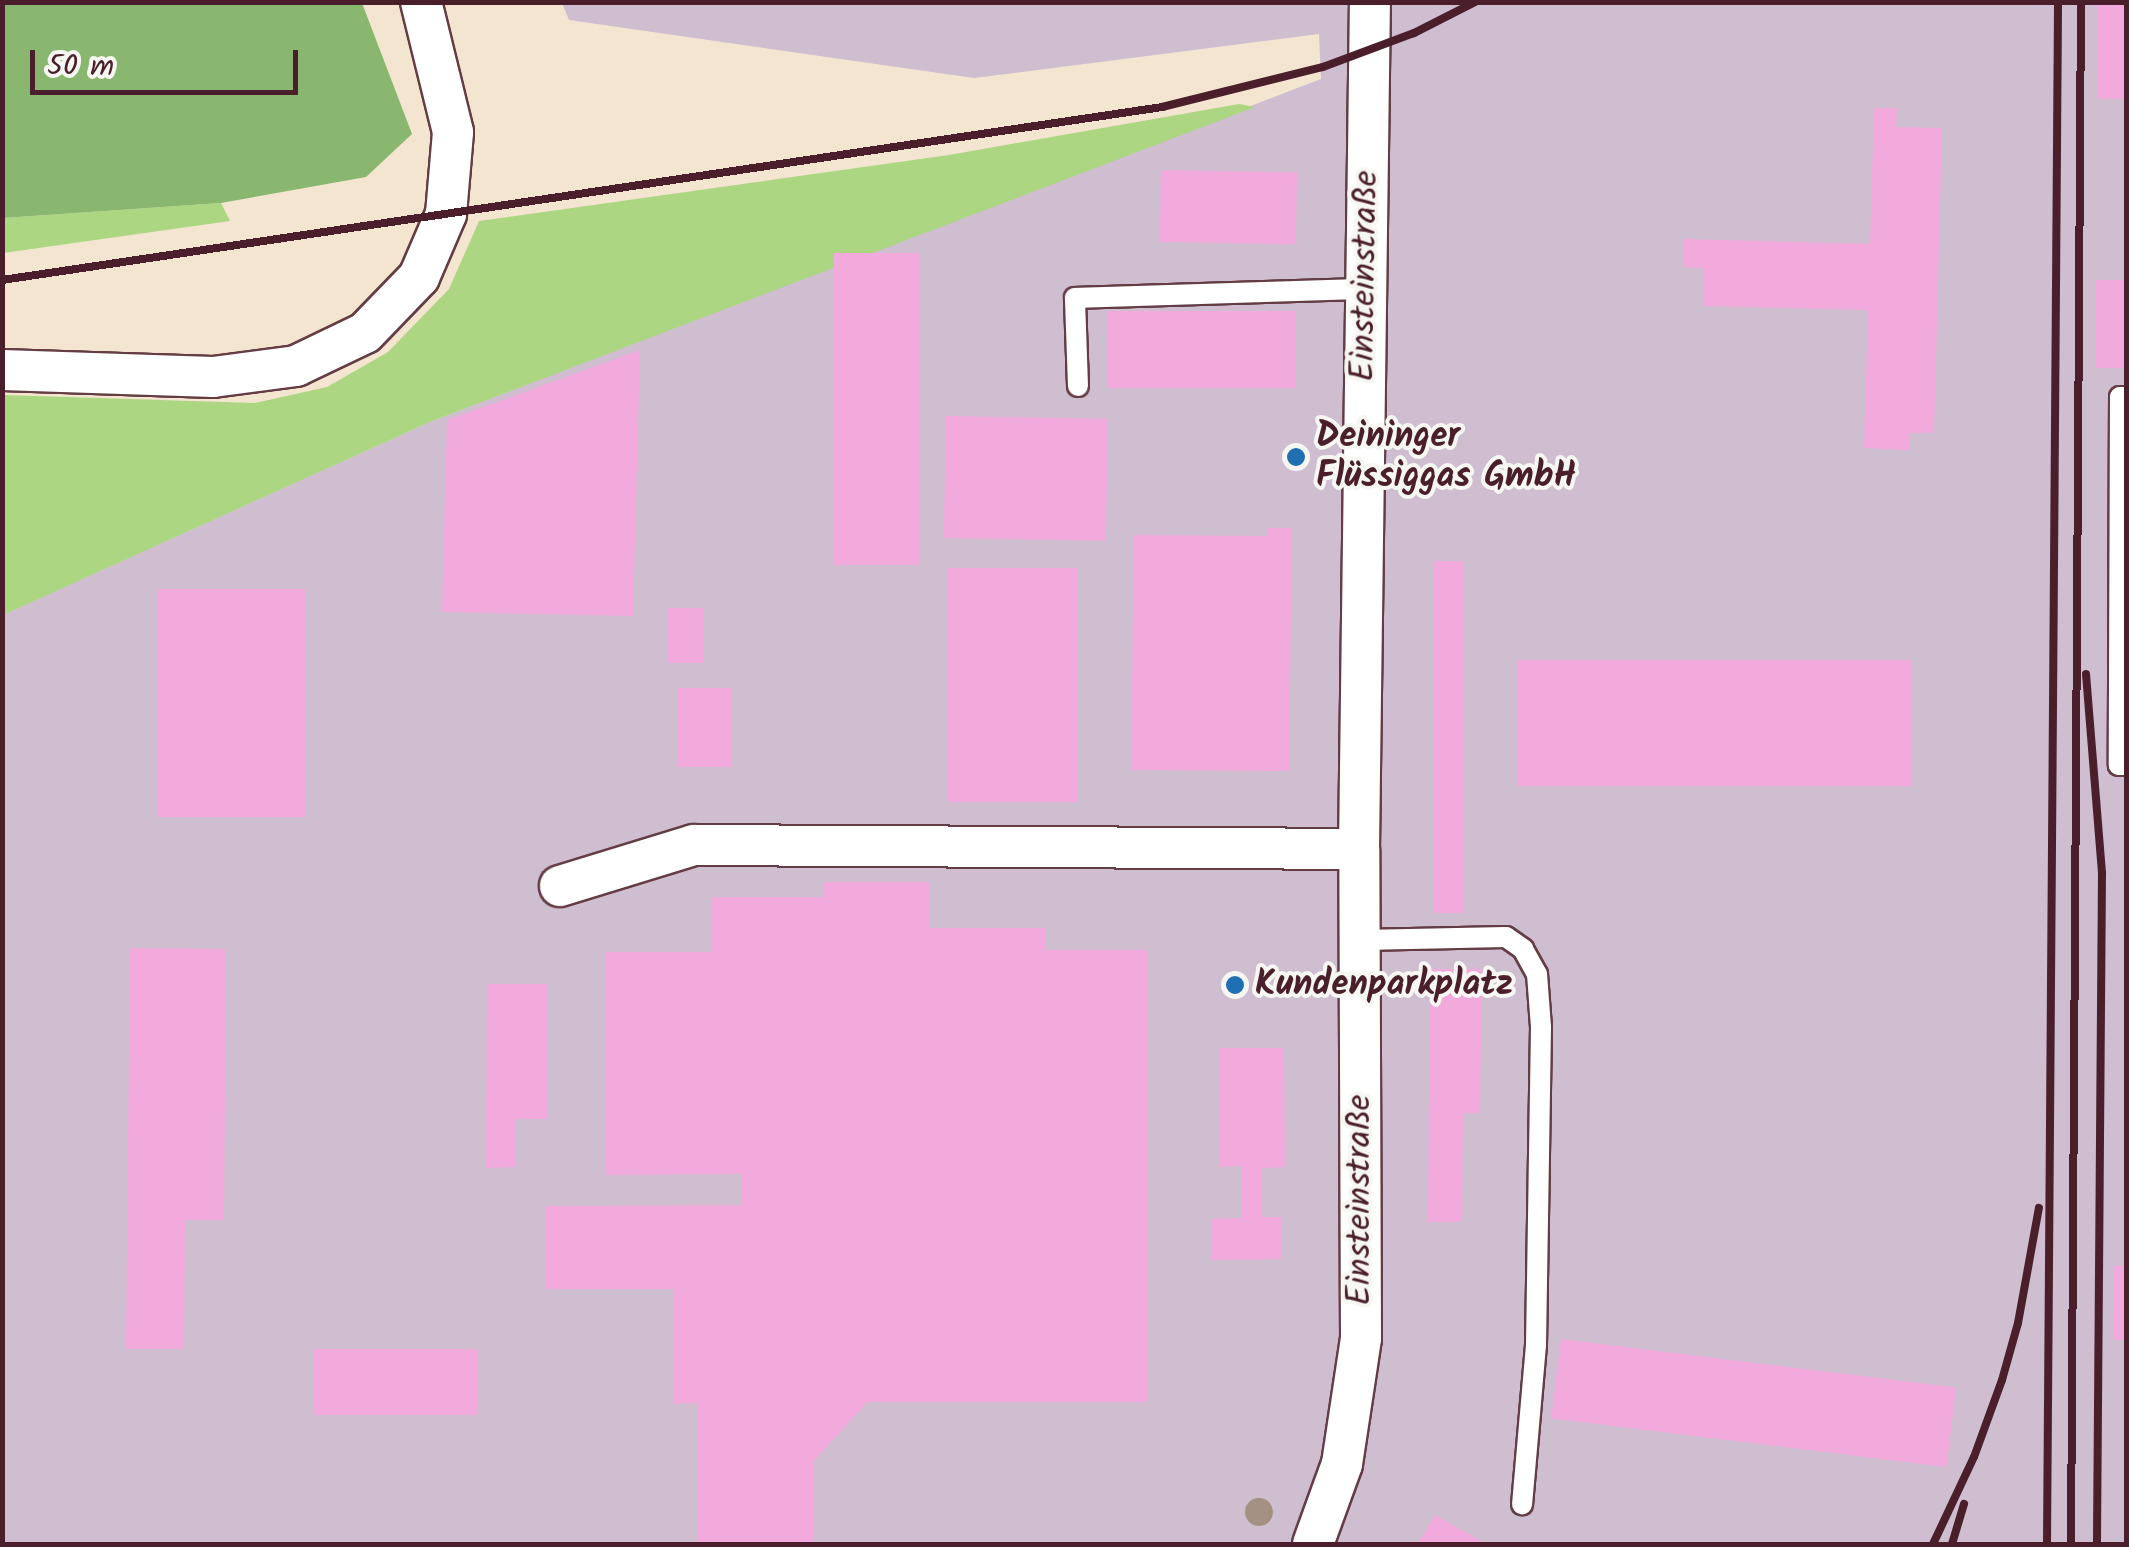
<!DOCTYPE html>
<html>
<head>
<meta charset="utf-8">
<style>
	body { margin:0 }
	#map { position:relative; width:2129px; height:1547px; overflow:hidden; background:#f4e5d1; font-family:Kalam,sans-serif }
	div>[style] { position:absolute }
	.industrial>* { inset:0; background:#cfbdd0 }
	.green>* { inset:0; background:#acd682 }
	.forest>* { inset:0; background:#89b770 }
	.building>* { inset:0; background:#f2a9db; transform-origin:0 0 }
	.roads { filter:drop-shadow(2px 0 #643d44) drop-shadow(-2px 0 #643d44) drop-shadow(0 2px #643d44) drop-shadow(0 -2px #643d44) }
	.service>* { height:20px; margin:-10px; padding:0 10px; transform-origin:10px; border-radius:10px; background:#fff }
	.minor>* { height:40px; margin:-20px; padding:0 20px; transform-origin:20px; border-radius:20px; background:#fff }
	.rail>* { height:8px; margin:-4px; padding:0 4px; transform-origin:4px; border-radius:4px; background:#4a1f2b }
	.trees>* { width:28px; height:28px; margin:-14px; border-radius:50%; background:#a49182 }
	.dots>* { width:28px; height:28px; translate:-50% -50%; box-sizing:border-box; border:5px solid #f6f6f2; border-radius:50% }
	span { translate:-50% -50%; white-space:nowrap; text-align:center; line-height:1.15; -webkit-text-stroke:8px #f6f6f2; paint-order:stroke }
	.street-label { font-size:35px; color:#4a1f2b }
	.poi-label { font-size:35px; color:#4a1f2b; font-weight:700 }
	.left { translate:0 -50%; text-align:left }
	.frame { position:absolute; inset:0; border:5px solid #4a1f2b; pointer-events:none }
	.scale { position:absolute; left:30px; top:50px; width:268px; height:45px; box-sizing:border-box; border:5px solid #4a1f2b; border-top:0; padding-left:12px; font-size:30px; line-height:35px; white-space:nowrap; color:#4a1f2b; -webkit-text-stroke:8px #f6f6f2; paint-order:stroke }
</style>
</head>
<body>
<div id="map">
	<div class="industrial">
		<i style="clip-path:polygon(562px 3px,2126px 3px,2126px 1544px,3px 1544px,2px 615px,432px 421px,1321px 79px,1319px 34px,974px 78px,569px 20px)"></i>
	</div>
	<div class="green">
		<i style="clip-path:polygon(1239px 104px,1255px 107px,432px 421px,3px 615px,3px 395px,255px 403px,327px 387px,388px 352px,449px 289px,479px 221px,949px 155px)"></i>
		<i style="clip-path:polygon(221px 203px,230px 221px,3px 253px,3px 218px)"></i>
	</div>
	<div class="forest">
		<i style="clip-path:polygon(3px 2px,362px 3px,412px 134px,366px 177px,221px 203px,3px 218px)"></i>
	</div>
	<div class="building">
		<i style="left:2097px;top:2px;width:29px;height:97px"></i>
		<i style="clip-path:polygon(1874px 108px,1897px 108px,1896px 127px,1942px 128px,1934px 433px,1909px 433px,1909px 450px,1864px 448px,1868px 310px,1703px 306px,1703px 268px,1683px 267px,1684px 239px,1870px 244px)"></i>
		<i style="left:1161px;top:170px;width:136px;height:72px;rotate:1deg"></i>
		<i style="left:919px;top:253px;width:312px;height:85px;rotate:90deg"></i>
		<i style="left:2095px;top:280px;width:31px;height:88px"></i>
		<i style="left:1108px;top:311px;width:187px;height:77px"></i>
		<i style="clip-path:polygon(640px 350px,633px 616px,442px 612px,447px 420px)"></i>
		<i style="left:946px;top:416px;width:162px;height:122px;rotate:1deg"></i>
		<i style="clip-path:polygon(1268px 528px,1292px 528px,1289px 771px,1131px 770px,1134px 535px,1267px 536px)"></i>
		<i style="left:1433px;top:561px;width:31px;height:352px"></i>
		<i style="left:948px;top:568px;width:129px;height:234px"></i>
		<i style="left:158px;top:589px;width:147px;height:228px"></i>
		<i style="left:667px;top:608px;width:37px;height:55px"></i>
		<i style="left:1518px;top:660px;width:393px;height:126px"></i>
		<i style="left:677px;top:688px;width:54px;height:79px"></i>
		<i style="clip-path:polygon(823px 882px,929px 882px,929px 928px,1046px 928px,1046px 950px,1148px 950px,1148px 1402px,867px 1402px,813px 1462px,814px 1544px,697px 1544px,697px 1403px,674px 1404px,673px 1289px,545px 1289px,546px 1206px,742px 1205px,742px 1174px,606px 1175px,606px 952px,711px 952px,711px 897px,823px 897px)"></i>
		<i style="clip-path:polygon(130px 948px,226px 949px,224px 1220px,185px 1220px,184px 1349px,126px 1349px)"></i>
		<i style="clip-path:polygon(1430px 969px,1482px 969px,1480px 1113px,1463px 1113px,1462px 1222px,1428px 1222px)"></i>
		<i style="clip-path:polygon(487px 984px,548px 984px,547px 1119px,516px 1119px,515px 1167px,486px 1168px)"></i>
		<i style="clip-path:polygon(1220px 1048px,1284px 1048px,1285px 1167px,1262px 1168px,1262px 1217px,1281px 1217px,1281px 1259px,1211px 1260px,1211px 1219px,1241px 1218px,1241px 1166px,1220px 1167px)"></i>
		<i style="left:2114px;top:1266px;width:12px;height:74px"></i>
		<i style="left:1561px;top:1339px;width:398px;height:80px;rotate:7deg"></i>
		<i style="left:313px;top:1349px;width:164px;height:66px"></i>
		<i style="clip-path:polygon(1435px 1515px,1486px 1544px,1418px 1544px)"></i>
	</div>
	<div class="roads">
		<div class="service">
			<i style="left:1078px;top:386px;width:88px;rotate:-92deg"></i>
			<i style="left:1075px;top:298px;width:291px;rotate:-1.8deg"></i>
			<i style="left:2126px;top:397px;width:6px;rotate:180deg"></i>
			<i style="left:2120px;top:397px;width:368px;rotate:90.2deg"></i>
			<i style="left:2119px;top:765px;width:7px"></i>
			<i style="left:1361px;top:940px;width:145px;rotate:-1.2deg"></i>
			<i style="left:1506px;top:937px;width:21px;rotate:35deg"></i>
			<i style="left:1523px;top:949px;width:29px;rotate:61deg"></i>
			<i style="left:1537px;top:974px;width:53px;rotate:85.7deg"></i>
			<i style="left:1541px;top:1027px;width:318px;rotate:90.9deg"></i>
			<i style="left:1536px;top:1345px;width:160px;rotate:95deg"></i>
		</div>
		<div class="minor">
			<i style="left:2px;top:370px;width:211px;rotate:1.9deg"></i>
			<i style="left:213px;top:377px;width:84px;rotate:-7.5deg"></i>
			<i style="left:296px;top:366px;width:76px;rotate:-25.6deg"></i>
			<i style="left:365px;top:333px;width:78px;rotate:-46deg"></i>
			<i style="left:419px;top:277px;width:69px;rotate:-66.8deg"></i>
			<i style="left:446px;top:214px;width:82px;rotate:-85.1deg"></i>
			<i style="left:453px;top:132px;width:134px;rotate:-103.8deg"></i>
			<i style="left:560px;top:886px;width:140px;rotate:-17deg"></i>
			<i style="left:694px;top:845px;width:665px;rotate:0.34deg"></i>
			<i style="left:1313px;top:1544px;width:85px;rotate:-70.1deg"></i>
			<i style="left:1342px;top:1464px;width:127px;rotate:-81.4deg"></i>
			<i style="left:1361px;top:1338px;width:489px;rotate:-90.2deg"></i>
			<i style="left:1359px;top:849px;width:847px;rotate:-89.26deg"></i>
		</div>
	</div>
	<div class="rail">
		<i style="left:2px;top:280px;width:1173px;rotate:-8.48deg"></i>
		<i style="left:1162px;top:107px;width:166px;rotate:-14deg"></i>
		<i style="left:1323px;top:67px;width:97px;rotate:-20.5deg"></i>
		<i style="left:1414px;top:33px;width:68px;rotate:-26.9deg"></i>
		<i style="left:2086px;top:674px;width:200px;rotate:85.4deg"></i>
		<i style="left:2102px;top:873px;width:671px;rotate:90.43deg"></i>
		<i style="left:1933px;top:1544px;width:96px;rotate:-64.8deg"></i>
		<i style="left:1974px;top:1457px;width:82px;rotate:-70deg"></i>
		<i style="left:2002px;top:1380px;width:59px;rotate:-74.3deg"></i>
		<i style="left:2018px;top:1323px;width:117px;rotate:-79.7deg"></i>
		<i style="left:1952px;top:1544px;width:42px;rotate:-73.3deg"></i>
		<i style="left:2047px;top:1544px;width:1542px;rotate:-89.59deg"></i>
		<i style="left:2071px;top:1544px;width:1542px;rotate:-89.63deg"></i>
	</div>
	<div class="trees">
		<i style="left:1259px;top:1512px"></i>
	</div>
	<div class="dots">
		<i style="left:1296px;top:457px;background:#1f6fb2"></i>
		<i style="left:1235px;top:985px;background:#1f6fb2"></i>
	</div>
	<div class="street-label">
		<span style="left:1366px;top:276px;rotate:-89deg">Einsteinstraße</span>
		<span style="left:1361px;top:1200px;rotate:-90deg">Einsteinstraße</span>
	</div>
	<div class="poi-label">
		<span class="left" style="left:1316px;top:457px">Deininger<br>Flüssiggas GmbH</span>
		<span class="left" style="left:1255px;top:985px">Kundenparkplatz</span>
	</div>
	<div class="frame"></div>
	<div class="scale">50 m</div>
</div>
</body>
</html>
